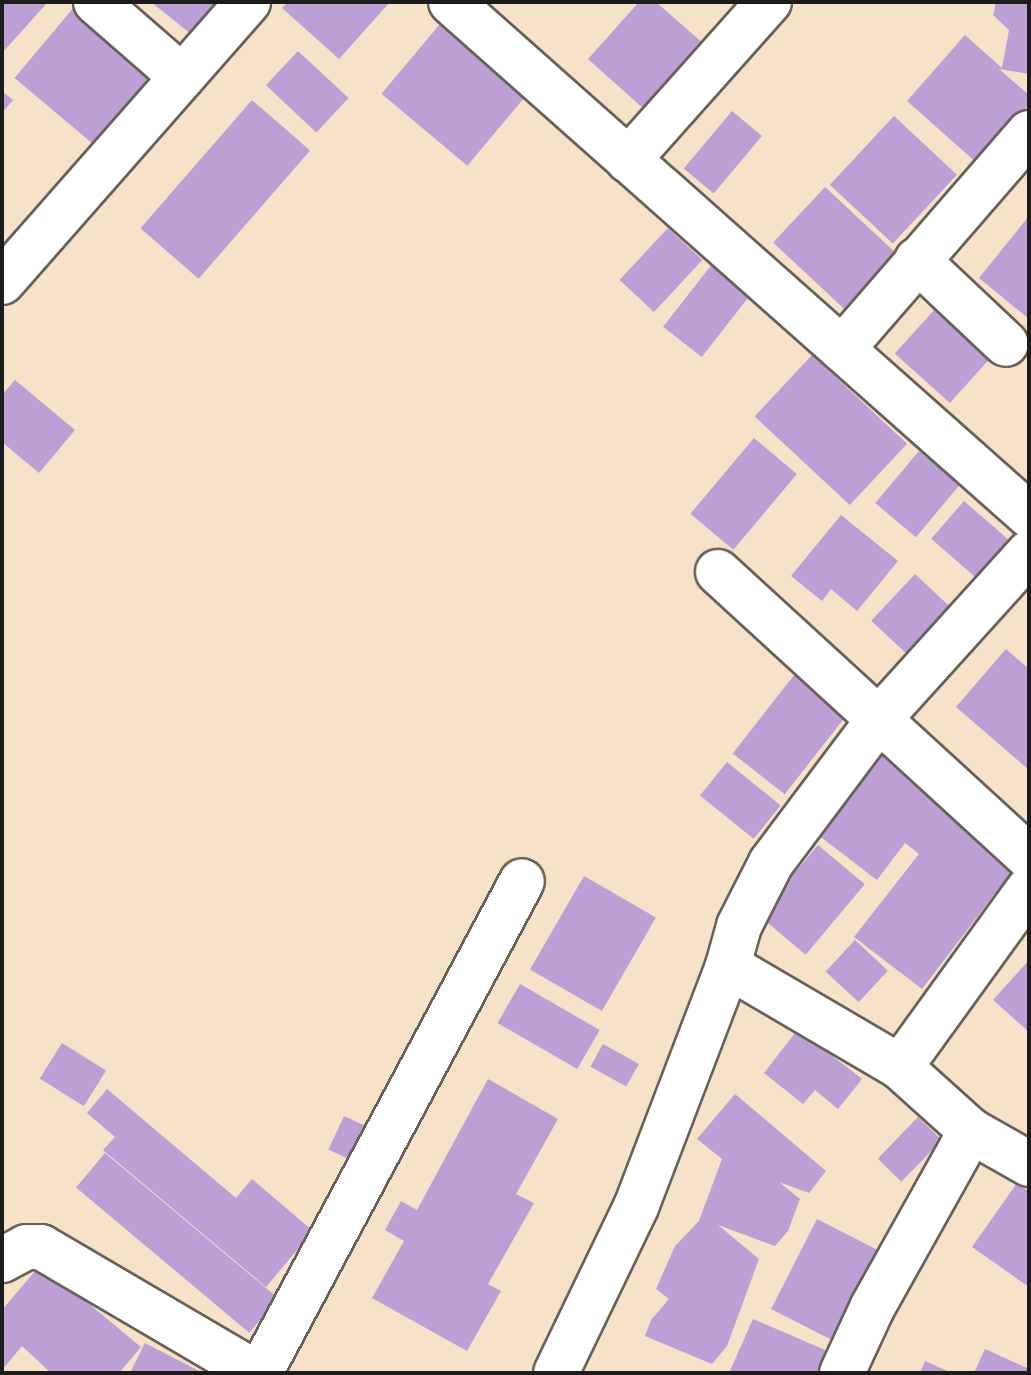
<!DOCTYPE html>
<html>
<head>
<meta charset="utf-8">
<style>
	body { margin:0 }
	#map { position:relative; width:1031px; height:1375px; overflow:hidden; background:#f5e2c9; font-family:"Shantell Sans",sans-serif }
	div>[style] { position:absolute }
	.building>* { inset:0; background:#bc9fd4; transform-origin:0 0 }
	.roads { filter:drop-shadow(2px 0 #686159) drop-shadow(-2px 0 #686159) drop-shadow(0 2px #686159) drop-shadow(0 -2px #686159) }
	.minor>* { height:44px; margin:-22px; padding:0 22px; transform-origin:22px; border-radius:22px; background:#fff }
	span { translate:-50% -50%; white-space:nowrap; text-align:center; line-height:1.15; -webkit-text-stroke:6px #fdfcf7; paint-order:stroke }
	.frame { position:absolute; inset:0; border:4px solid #1c1c1c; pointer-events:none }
</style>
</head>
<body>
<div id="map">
	<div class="building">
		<i style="clip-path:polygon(2px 2px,48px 2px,2px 53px)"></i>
		<i style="clip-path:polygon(151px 2px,242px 2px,206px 46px)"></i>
		<i style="clip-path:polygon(288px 2px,390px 2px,339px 59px,282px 8px)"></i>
		<i style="clip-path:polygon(639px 2px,656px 2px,714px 53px,654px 118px,588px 59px)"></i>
		<i style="clip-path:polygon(996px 2px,1029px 2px,1029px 74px,999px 69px,1029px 95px,1026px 111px,978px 164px,907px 101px,965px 35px,1002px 68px,1009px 30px,993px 15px)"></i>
		<i style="left:75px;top:6px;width:124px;height:94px;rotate:40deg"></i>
		<i style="left:440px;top:24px;width:112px;height:91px;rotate:40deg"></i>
		<i style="left:298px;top:51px;width:69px;height:47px;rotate:43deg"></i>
		<i style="clip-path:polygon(2px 91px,13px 100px,2px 113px)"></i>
		<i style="left:252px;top:100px;width:77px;height:170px;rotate:41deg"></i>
		<i style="left:732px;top:111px;width:39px;height:75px;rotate:40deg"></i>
		<i style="left:894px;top:116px;width:86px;height:94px;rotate:43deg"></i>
		<i style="left:825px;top:187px;width:105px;height:76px;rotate:43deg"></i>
		<i style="clip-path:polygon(1029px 216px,1029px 319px,979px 278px)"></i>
		<i style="left:668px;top:228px;width:47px;height:71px;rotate:43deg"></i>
		<i style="left:713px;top:263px;width:49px;height:81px;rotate:38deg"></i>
		<i style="left:935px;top:309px;width:74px;height:60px;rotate:42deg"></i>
		<i style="left:812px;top:355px;width:130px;height:84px;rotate:43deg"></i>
		<i style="clip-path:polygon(15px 380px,75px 430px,39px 473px,2px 442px,2px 395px)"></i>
		<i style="left:754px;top:438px;width:56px;height:99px;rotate:40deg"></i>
		<i style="left:919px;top:451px;width:53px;height:68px;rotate:40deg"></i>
		<i style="left:964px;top:501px;width:64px;height:50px;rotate:41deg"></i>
		<i style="clip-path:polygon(841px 515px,898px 561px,857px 611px,831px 589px,822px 601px,791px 576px)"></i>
		<i style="left:915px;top:574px;width:53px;height:64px;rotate:43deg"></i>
		<i style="clip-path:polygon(1006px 649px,1029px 669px,1029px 770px,956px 707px)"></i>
		<i style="left:798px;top:670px;width:66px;height:106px;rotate:38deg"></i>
		<i style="clip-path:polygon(880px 754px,1020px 861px,922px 989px,854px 937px,919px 854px,905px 843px,877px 880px,818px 835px)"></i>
		<i style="left:727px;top:762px;width:69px;height:43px;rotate:39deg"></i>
		<i style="left:818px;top:845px;width:61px;height:92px;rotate:40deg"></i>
		<i style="left:584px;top:876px;width:83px;height:108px;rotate:30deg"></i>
		<i style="left:855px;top:940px;width:45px;height:43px;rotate:43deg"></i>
		<i style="clip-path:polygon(1029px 960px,1029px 1032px,993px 1000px)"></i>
		<i style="left:520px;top:984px;width:92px;height:45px;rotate:30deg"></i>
		<i style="clip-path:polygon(798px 1029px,862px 1079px,838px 1109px,815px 1090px,803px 1104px,764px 1073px)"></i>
		<i style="left:62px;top:1043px;width:52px;height:42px;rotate:32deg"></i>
		<i style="left:603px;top:1044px;width:41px;height:26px;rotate:29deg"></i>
		<i style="clip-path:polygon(488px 1079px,558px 1119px,516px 1194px,534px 1203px,488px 1284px,501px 1291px,467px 1351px,372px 1298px,404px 1241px,385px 1230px,401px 1201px,417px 1210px)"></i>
		<i style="clip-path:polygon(107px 1089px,236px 1198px,252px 1179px,313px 1231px,266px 1287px,103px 1150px,115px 1137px,87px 1113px)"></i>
		<i style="clip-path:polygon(735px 1094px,826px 1171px,809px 1193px,779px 1182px,800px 1199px,788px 1231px,775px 1246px,718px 1225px,759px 1259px,727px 1346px,712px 1364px,645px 1336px,651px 1320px,669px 1299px,656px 1289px,675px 1246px,699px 1221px,722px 1159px,697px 1139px)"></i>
		<i style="left:344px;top:1116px;width:38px;height:37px;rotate:25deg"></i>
		<i style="left:918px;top:1117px;width:33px;height:58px;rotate:44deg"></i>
		<i style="left:105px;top:1153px;width:226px;height:45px;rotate:40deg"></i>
		<i style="clip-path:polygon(1017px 1183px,1029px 1192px,1029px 1287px,972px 1247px)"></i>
		<i style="left:817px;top:1219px;width:83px;height:101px;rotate:27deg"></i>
		<i style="clip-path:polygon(41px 1264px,141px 1347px,119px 1373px,51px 1373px,22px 1346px,2px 1370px,2px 1310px)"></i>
		<i style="clip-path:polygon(753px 1319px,832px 1353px,823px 1373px,729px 1373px)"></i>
		<i style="clip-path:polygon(145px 1343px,203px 1373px,130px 1373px)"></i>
		<i style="clip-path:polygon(985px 1349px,1029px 1369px,1029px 1373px,974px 1373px)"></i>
		<i style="clip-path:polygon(925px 1361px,952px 1373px,920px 1373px)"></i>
	</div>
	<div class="roads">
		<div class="minor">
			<i style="left:96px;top:2px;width:114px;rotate:41.1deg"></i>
			<i style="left:451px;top:2px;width:773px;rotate:41.59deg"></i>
			<i style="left:628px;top:160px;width:212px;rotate:-48.3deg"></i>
			<i style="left:917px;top:260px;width:122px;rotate:43.3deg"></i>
			<i style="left:2px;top:282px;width:373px;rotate:-48.7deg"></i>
			<i style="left:842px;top:349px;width:286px;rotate:-49.1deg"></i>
			<i style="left:718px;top:572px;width:422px;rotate:42.5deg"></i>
			<i style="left:728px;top:966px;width:199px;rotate:30.4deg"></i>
			<i style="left:971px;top:1131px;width:67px;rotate:29.6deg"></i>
			<i style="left:2px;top:1260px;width:27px;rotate:-28deg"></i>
			<i style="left:26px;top:1247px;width:15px"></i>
			<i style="left:41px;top:1247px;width:249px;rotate:30.4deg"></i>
			<i style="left:260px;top:1373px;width:557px;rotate:-61.96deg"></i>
			<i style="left:556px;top:1373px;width:184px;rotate:-64.3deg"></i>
			<i style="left:636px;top:1207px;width:258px;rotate:-69.1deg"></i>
			<i style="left:728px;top:966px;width:41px;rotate:-74.6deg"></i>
			<i style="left:739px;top:926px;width:71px;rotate:-63.1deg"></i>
			<i style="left:771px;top:863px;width:180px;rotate:-53.1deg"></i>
			<i style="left:879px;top:719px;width:224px;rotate:-47.9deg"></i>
			<i style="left:842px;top:1373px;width:72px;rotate:-65.2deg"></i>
			<i style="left:872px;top:1308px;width:203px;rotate:-60.8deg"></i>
			<i style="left:971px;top:1131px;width:96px;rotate:-138deg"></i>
			<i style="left:900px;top:1067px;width:220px;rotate:-54.1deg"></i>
		</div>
	</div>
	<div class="frame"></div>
</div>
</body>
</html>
